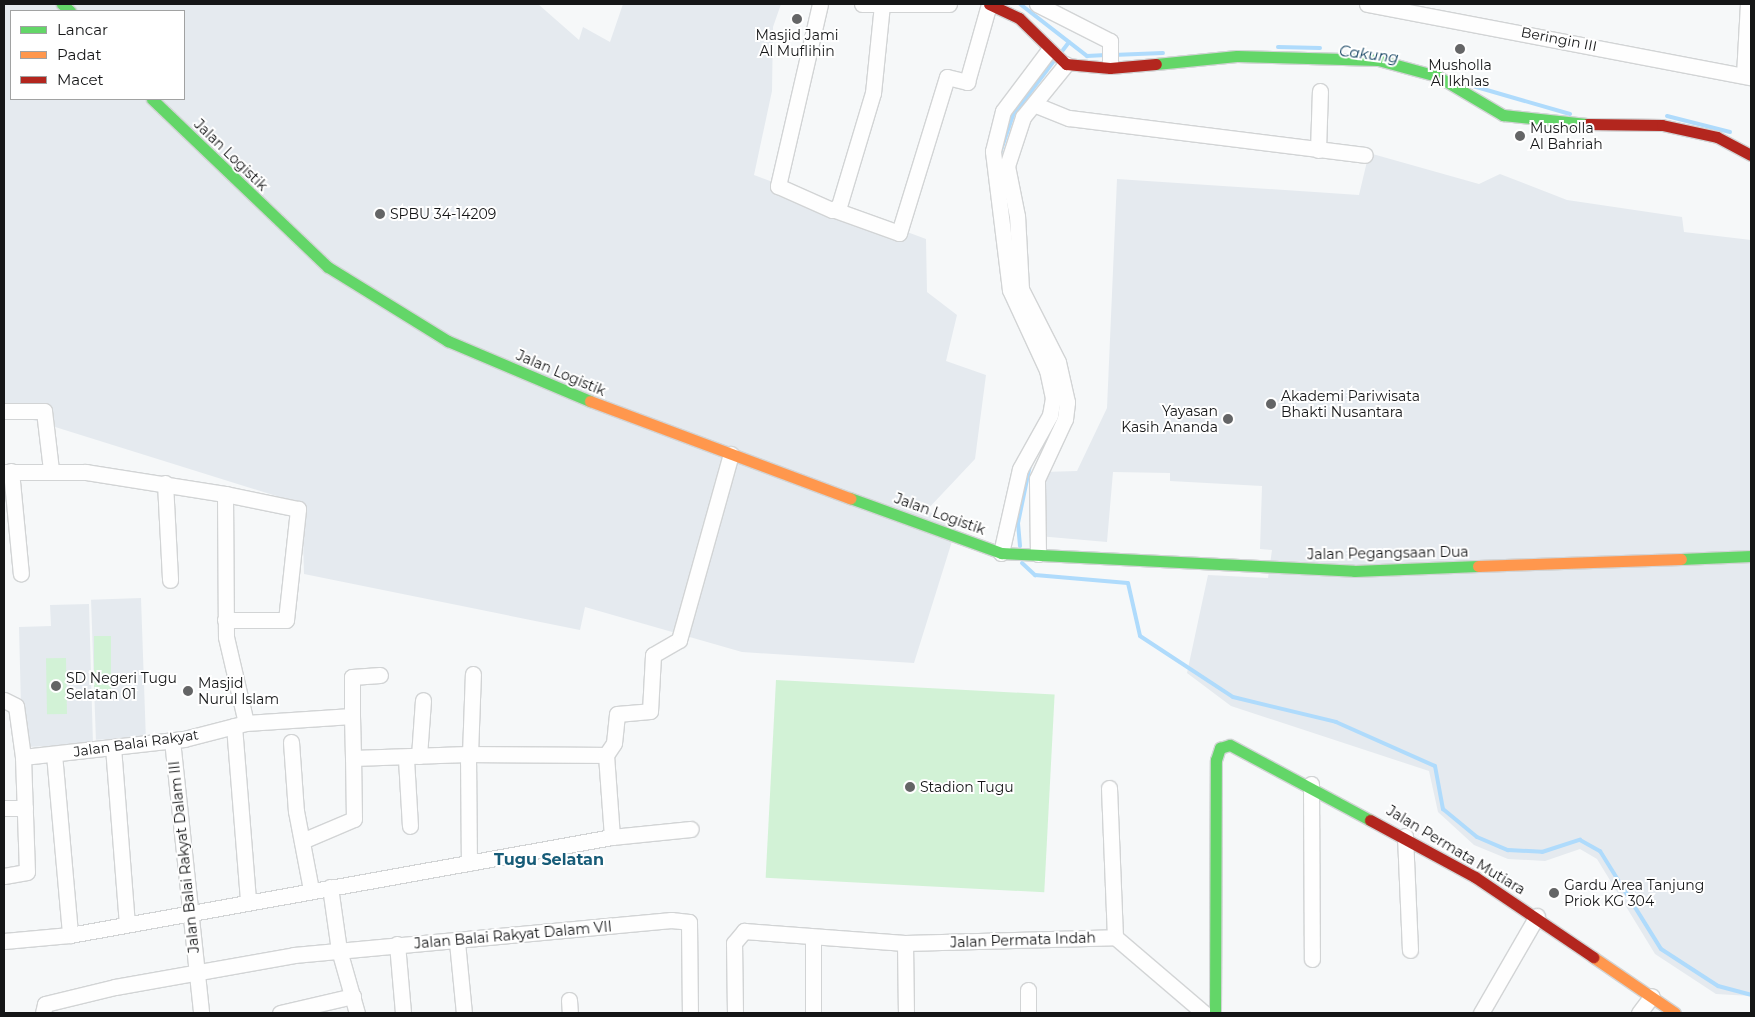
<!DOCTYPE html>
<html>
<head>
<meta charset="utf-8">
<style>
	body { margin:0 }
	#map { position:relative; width:1755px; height:1017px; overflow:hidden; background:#f6f8f9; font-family:Montserrat,sans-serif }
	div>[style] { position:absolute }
	.built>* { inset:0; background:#e5eaef; transform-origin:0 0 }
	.green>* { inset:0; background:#d2f2d6; transform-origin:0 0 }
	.stream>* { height:4px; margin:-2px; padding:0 2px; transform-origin:2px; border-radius:2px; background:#afdbfc }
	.roads { filter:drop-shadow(1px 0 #d2d4d5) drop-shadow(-1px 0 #d2d4d5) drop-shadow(0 1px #d2d4d5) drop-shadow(0 -1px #d2d4d5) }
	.street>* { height:15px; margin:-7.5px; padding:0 7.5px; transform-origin:7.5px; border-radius:7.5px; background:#fefefe }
	.fast>* { height:11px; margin:-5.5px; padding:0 5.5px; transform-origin:5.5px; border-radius:5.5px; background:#63d668 }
	.slow>* { height:11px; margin:-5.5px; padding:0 5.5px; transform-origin:5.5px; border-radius:5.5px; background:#ff974d }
	.jam>* { height:11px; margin:-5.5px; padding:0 5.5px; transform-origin:5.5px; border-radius:5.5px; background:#b3261e }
	.dots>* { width:14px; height:14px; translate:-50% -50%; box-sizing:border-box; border:2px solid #fff; border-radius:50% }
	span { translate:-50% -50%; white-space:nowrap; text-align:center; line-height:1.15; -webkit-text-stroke:4px #fff; paint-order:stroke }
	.poi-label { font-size:14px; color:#151617 }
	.left { translate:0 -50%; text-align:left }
	.right { translate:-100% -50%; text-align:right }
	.street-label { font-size:14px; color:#151617 }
	.water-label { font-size:15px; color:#0e3e5d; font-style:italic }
	.quarter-label { font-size:16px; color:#175c78; font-weight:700 }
	.frame { position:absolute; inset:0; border:5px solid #151617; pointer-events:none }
	.legend { position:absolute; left:10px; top:10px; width:175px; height:90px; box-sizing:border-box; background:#fff; border:1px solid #a1a2a2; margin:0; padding:6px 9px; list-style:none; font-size:15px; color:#151617 }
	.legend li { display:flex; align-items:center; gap:10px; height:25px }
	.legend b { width:25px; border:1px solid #a1a2a2 }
</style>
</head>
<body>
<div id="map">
	<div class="built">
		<i style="clip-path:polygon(evenodd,4px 4px,538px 4px,579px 40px,583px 27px,610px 42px,623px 4px,781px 4px,773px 27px,772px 91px,754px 175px,926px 239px,927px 292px,957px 315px,946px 361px,986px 375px,975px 459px,926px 511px,958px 522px,914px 663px,742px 652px,585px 607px,580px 630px,304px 574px,302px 504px,4px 411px,4px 4px,11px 11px,184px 11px,184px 99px,11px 99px,11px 11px)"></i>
		<i style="clip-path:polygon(1369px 153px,1479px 184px,1500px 174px,1567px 200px,1682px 217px,1684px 232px,1751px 240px,1751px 996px,1716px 994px,1655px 954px,1597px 859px,1580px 849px,1545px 861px,1508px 859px,1474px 845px,1438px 812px,1429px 771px,1231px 706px,1187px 673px,1208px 575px,1268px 578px,1272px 550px,1260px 549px,1262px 486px,1170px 481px,1170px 473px,1113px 472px,1107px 542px,1038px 536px,1043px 472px,1077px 471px,1107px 408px,1117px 179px,1359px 195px)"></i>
		<i style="left:141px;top:598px;width:140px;height:50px;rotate:88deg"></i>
		<i style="clip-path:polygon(89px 604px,93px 745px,22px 747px,19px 627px,51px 626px,50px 605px)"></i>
	</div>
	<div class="green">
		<i style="left:94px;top:636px;width:17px;height:59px"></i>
		<i style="left:66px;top:658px;width:56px;height:20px;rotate:89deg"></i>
		<i style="left:776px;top:680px;width:279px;height:198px;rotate:3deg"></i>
	</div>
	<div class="stream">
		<i style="left:1020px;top:4px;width:85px;rotate:37.8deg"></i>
		<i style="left:1087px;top:56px;width:19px;rotate:-3deg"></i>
		<i style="left:1278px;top:47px;width:42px;rotate:1.4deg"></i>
		<i style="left:1063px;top:50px;width:10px;rotate:-53deg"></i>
		<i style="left:1113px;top:55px;width:50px;rotate:-2.3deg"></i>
		<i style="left:1473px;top:86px;width:101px;rotate:16.1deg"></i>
		<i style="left:1667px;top:116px;width:65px;rotate:14.3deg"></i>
		<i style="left:999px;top:156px;width:43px;rotate:-71.1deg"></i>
		<i style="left:1013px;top:115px;width:68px;rotate:-52.8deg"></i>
		<i style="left:1020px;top:546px;width:23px;rotate:-95deg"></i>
		<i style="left:1018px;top:523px;width:59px;rotate:-78.3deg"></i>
		<i style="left:1022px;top:563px;width:18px;rotate:43deg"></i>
		<i style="left:1035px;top:575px;width:93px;rotate:4.9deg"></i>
		<i style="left:1128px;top:583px;width:54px;rotate:77.2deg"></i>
		<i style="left:1140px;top:636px;width:111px;rotate:33.3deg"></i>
		<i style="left:1233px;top:697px;width:106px;rotate:13.6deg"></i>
		<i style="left:1336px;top:722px;width:108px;rotate:24deg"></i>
		<i style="left:1435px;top:766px;width:44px;rotate:79.5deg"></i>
		<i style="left:1443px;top:809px;width:44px;rotate:39.5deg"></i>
		<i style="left:1477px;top:837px;width:34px;rotate:23deg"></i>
		<i style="left:1508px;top:850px;width:34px;rotate:3deg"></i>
		<i style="left:1542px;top:852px;width:40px;rotate:-18deg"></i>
		<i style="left:1580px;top:840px;width:23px;rotate:29deg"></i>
		<i style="left:1600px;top:851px;width:115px;rotate:58.1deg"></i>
		<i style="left:1661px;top:949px;width:68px;rotate:33deg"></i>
		<i style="left:1718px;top:986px;width:34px;rotate:15deg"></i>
	</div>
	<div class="roads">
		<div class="street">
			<i style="left:820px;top:4px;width:187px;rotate:103deg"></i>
			<i style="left:778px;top:186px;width:59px;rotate:24deg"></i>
			<i style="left:832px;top:210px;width:8px;rotate:-30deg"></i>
			<i style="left:839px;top:206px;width:118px;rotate:-73.3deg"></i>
			<i style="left:873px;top:93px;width:88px;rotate:-84.2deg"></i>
			<i style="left:862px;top:4px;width:87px"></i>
			<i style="left:1037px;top:4px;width:82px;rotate:26.9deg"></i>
			<i style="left:1110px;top:41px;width:25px;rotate:90deg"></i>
			<i style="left:1367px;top:4px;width:391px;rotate:10.8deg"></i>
			<i style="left:1744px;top:75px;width:71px;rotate:-86.8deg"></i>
			<i style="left:1036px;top:105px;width:35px;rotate:22deg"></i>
			<i style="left:1069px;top:118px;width:298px;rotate:7.1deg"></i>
			<i style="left:1318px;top:150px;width:59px;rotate:-88.1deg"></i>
			<i style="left:835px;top:210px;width:68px;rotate:19.8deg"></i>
			<i style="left:899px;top:233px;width:163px;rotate:-72.9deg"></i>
			<i style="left:947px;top:77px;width:21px;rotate:14deg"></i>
			<i style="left:967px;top:82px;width:81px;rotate:-74.2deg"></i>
			<i style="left:4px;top:411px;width:40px"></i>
			<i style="left:44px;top:411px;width:59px;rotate:83.2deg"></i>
			<i style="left:11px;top:471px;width:103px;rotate:84.5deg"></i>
			<i style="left:4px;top:472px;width:82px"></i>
			<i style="left:86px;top:472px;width:141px;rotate:9deg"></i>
			<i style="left:225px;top:494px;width:143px;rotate:89.6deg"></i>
			<i style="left:226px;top:637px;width:88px;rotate:76.9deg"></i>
			<i style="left:246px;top:723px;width:64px;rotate:165.5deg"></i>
			<i style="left:184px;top:739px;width:162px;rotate:173.6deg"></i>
			<i style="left:23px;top:757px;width:51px;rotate:-97.8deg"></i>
			<i style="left:16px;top:706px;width:13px;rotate:-153deg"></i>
			<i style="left:165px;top:483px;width:97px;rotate:87deg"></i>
			<i style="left:1001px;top:553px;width:86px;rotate:-77.3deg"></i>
			<i style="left:1020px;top:469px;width:62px;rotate:-60.9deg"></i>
			<i style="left:1050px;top:415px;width:17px;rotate:-80deg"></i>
			<i style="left:1053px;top:398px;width:29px;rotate:-102deg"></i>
			<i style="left:1047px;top:370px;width:88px;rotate:-114.8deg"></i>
			<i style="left:1010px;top:290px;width:140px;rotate:-97deg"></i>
			<i style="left:993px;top:151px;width:41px;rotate:-76deg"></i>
			<i style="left:1003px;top:111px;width:76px;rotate:-53deg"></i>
			<i style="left:1038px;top:554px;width:75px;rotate:-90.8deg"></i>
			<i style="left:1037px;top:479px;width:66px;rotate:-65deg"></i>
			<i style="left:1065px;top:419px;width:17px;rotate:-83deg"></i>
			<i style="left:1067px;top:402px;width:41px;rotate:-102.7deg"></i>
			<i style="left:1058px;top:362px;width:82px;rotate:-116.9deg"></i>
			<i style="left:1021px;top:289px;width:73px;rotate:-93.1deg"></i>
			<i style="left:1017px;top:216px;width:51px;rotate:-101.3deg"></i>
			<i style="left:1007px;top:166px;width:52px;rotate:-71.9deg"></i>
			<i style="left:1023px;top:117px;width:68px;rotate:-50.9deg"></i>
			<i style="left:225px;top:620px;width:61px"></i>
			<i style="left:286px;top:620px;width:112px;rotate:-83.8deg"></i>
			<i style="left:298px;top:509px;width:75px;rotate:-168.4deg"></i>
			<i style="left:352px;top:716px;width:39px;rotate:-90deg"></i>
			<i style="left:352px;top:677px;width:28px;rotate:-4deg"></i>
			<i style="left:246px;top:723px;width:106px;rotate:-3.8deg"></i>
			<i style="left:352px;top:716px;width:42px;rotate:88.6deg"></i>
			<i style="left:353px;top:758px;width:115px;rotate:-2deg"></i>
			<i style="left:468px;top:754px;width:109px;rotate:89.5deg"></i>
			<i style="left:234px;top:726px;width:176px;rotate:85.4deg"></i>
			<i style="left:172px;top:740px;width:275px;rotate:83.9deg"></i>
			<i style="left:291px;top:742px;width:69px;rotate:85.9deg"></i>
			<i style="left:296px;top:811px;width:80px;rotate:79.2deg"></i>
			<i style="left:113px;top:747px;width:178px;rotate:85.5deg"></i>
			<i style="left:54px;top:754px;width:182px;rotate:84.9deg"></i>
			<i style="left:468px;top:754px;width:138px;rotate:0.4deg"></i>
			<i style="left:606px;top:755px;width:82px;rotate:85.8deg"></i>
			<i style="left:470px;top:754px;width:80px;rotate:-87.9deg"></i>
			<i style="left:606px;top:755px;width:14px;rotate:-56deg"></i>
			<i style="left:614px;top:743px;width:29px;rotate:-84deg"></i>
			<i style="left:617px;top:714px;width:33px;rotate:-5deg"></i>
			<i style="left:650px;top:711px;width:56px;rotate:-86.9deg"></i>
			<i style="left:653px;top:655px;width:30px;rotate:-30deg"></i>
			<i style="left:679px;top:640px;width:193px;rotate:-74.4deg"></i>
			<i style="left:419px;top:756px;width:56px;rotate:-85.9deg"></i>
			<i style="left:406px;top:759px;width:67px;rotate:86.6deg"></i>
			<i style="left:1311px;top:784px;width:175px;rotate:89.7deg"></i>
			<i style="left:1109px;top:788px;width:149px;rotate:87.7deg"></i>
			<i style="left:4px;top:808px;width:21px"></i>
			<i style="left:1405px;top:836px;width:114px;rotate:87.5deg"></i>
			<i style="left:302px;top:841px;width:56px;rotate:-22.9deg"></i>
			<i style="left:354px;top:819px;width:61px;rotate:-90.9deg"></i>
			<i style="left:4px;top:876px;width:23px;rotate:-10deg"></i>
			<i style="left:27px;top:872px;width:115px;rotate:-92deg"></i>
			<i style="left:330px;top:887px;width:64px;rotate:81.9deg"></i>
			<i style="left:339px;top:950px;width:66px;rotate:74.1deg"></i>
			<i style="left:813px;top:938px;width:75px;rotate:90deg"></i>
			<i style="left:4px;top:941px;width:66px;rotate:-5.2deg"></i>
			<i style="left:70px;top:935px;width:551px;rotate:-10.25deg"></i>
			<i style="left:612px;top:837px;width:79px;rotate:-5.8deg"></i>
			<i style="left:457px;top:942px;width:71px;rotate:84.4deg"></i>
			<i style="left:905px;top:943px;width:70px;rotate:89.2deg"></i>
			<i style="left:397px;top:944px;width:69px;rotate:85deg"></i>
			<i style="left:1028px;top:990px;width:23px;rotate:90deg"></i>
			<i style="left:569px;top:1000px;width:13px;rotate:86deg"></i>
			<i style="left:43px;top:1013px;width:9px;rotate:-77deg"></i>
			<i style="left:45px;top:1004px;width:72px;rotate:-13.7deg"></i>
			<i style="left:115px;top:987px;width:182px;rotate:-10.1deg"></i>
			<i style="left:294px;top:955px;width:379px;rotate:-5.3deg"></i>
			<i style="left:671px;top:920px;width:18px;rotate:6deg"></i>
			<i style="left:689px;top:922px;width:91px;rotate:89.4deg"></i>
			<i style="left:280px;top:1013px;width:75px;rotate:-13.1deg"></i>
			<i style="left:735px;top:1013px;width:70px;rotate:-90.8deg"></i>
			<i style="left:734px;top:943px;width:16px;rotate:-50deg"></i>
			<i style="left:744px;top:931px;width:161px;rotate:4.3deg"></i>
			<i style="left:905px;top:943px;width:210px;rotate:-1.6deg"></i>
			<i style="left:1115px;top:937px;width:117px;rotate:40.5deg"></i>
			<i style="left:1481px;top:1013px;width:112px;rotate:-60deg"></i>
			<i style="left:1639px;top:1013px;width:21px;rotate:-53deg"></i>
		</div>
		<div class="fast">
			<i style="left:62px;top:4px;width:11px;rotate:41deg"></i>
			<i style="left:1156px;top:64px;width:81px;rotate:-5.6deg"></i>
			<i style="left:1237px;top:56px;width:141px;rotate:1.6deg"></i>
			<i style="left:1378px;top:60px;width:61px;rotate:15.2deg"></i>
			<i style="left:1437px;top:76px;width:77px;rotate:30.6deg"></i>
			<i style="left:1503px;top:115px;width:84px;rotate:6.1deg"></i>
			<i style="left:152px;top:99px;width:243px;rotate:43.7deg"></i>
			<i style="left:328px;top:267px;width:141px;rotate:31.7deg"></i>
			<i style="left:448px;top:341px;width:154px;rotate:22.9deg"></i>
			<i style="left:850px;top:498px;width:161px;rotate:20deg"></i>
			<i style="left:1001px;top:553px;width:353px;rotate:2.9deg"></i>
			<i style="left:1354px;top:571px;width:124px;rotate:-2.3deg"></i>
			<i style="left:1681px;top:559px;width:70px;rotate:-2.5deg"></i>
			<i style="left:1215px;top:1013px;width:253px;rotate:-89.8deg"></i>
			<i style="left:1216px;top:760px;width:13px;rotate:-72deg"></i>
			<i style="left:1220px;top:748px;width:10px;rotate:-17deg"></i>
			<i style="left:1230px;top:745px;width:159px;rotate:28.2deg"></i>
		</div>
		<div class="slow">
			<i style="left:590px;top:401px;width:278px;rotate:20.5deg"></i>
			<i style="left:1478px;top:566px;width:203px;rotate:-2deg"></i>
			<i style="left:1593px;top:957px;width:99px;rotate:34.3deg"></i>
		</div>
		<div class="jam">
			<i style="left:989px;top:4px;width:33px;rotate:25deg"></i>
			<i style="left:1019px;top:18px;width:66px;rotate:44.4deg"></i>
			<i style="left:1066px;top:64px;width:44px;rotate:5.2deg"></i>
			<i style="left:1110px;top:68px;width:46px;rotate:-5deg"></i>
			<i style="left:1587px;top:124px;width:75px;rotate:0.8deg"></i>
			<i style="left:1662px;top:125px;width:56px;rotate:12.3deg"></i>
			<i style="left:1717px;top:137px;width:38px;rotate:28deg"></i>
			<i style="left:1370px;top:820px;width:119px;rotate:28.5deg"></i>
			<i style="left:1475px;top:877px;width:143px;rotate:34.1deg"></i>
		</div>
	</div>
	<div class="dots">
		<i style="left:797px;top:19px;background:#646566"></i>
		<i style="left:1460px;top:49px;background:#646566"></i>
		<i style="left:1520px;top:136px;background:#646566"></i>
		<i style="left:380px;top:214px;background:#646566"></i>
		<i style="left:1271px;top:404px;background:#646566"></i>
		<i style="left:1228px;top:419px;background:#646566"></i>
		<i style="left:56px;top:686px;background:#646566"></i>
		<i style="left:188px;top:691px;background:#646566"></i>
		<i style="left:910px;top:787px;background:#646566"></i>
		<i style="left:1554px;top:893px;background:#646566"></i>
	</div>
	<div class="poi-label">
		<span style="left:797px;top:43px">Masjid Jami<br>Al Muflihin</span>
		<span style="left:1460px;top:73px">Musholla<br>Al Ikhlas</span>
		<span class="left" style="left:1530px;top:136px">Musholla<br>Al Bahriah</span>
		<span class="left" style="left:390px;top:214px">SPBU 34-14209</span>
		<span class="left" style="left:1281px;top:404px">Akademi Pariwisata<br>Bhakti Nusantara</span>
		<span class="right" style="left:1218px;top:419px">Yayasan<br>Kasih Ananda</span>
		<span class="left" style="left:66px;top:686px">SD Negeri Tugu<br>Selatan 01</span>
		<span class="left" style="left:198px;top:691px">Masjid<br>Nurul Islam</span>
		<span class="left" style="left:920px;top:787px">Stadion Tugu</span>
		<span class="left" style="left:1564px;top:893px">Gardu Area Tanjung<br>Priok KG 304</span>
	</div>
	<div class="street-label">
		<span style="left:1559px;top:39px;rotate:11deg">Beringin III</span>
		<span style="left:231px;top:155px;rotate:44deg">Jalan Logistik</span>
		<span style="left:561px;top:373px;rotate:23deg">Jalan Logistik</span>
		<span style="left:940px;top:514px;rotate:20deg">Jalan Logistik</span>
		<span style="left:1388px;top:553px;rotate:-1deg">Jalan Pegangsaan Dua</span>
		<span style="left:136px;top:743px;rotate:-8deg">Jalan Balai Rakyat</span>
		<span style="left:1456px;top:850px;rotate:31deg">Jalan Permata Mutiara</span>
		<span style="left:184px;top:857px;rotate:-96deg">Jalan Balai Rakyat Dalam III</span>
		<span style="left:513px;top:935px;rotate:-5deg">Jalan Balai Rakyat Dalam VII</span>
		<span style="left:1023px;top:940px;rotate:-2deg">Jalan Permata Indah</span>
	</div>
	<div class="water-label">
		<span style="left:1369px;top:54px;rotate:7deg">Cakung</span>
	</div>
	<div class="quarter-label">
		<span style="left:549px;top:860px">Tugu Selatan</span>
	</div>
	<div class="frame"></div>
	<ul class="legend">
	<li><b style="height:6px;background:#63d668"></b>Lancar</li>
	<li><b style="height:6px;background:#ff974d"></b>Padat</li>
	<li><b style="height:6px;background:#b3261e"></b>Macet</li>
	</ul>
</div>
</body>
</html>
